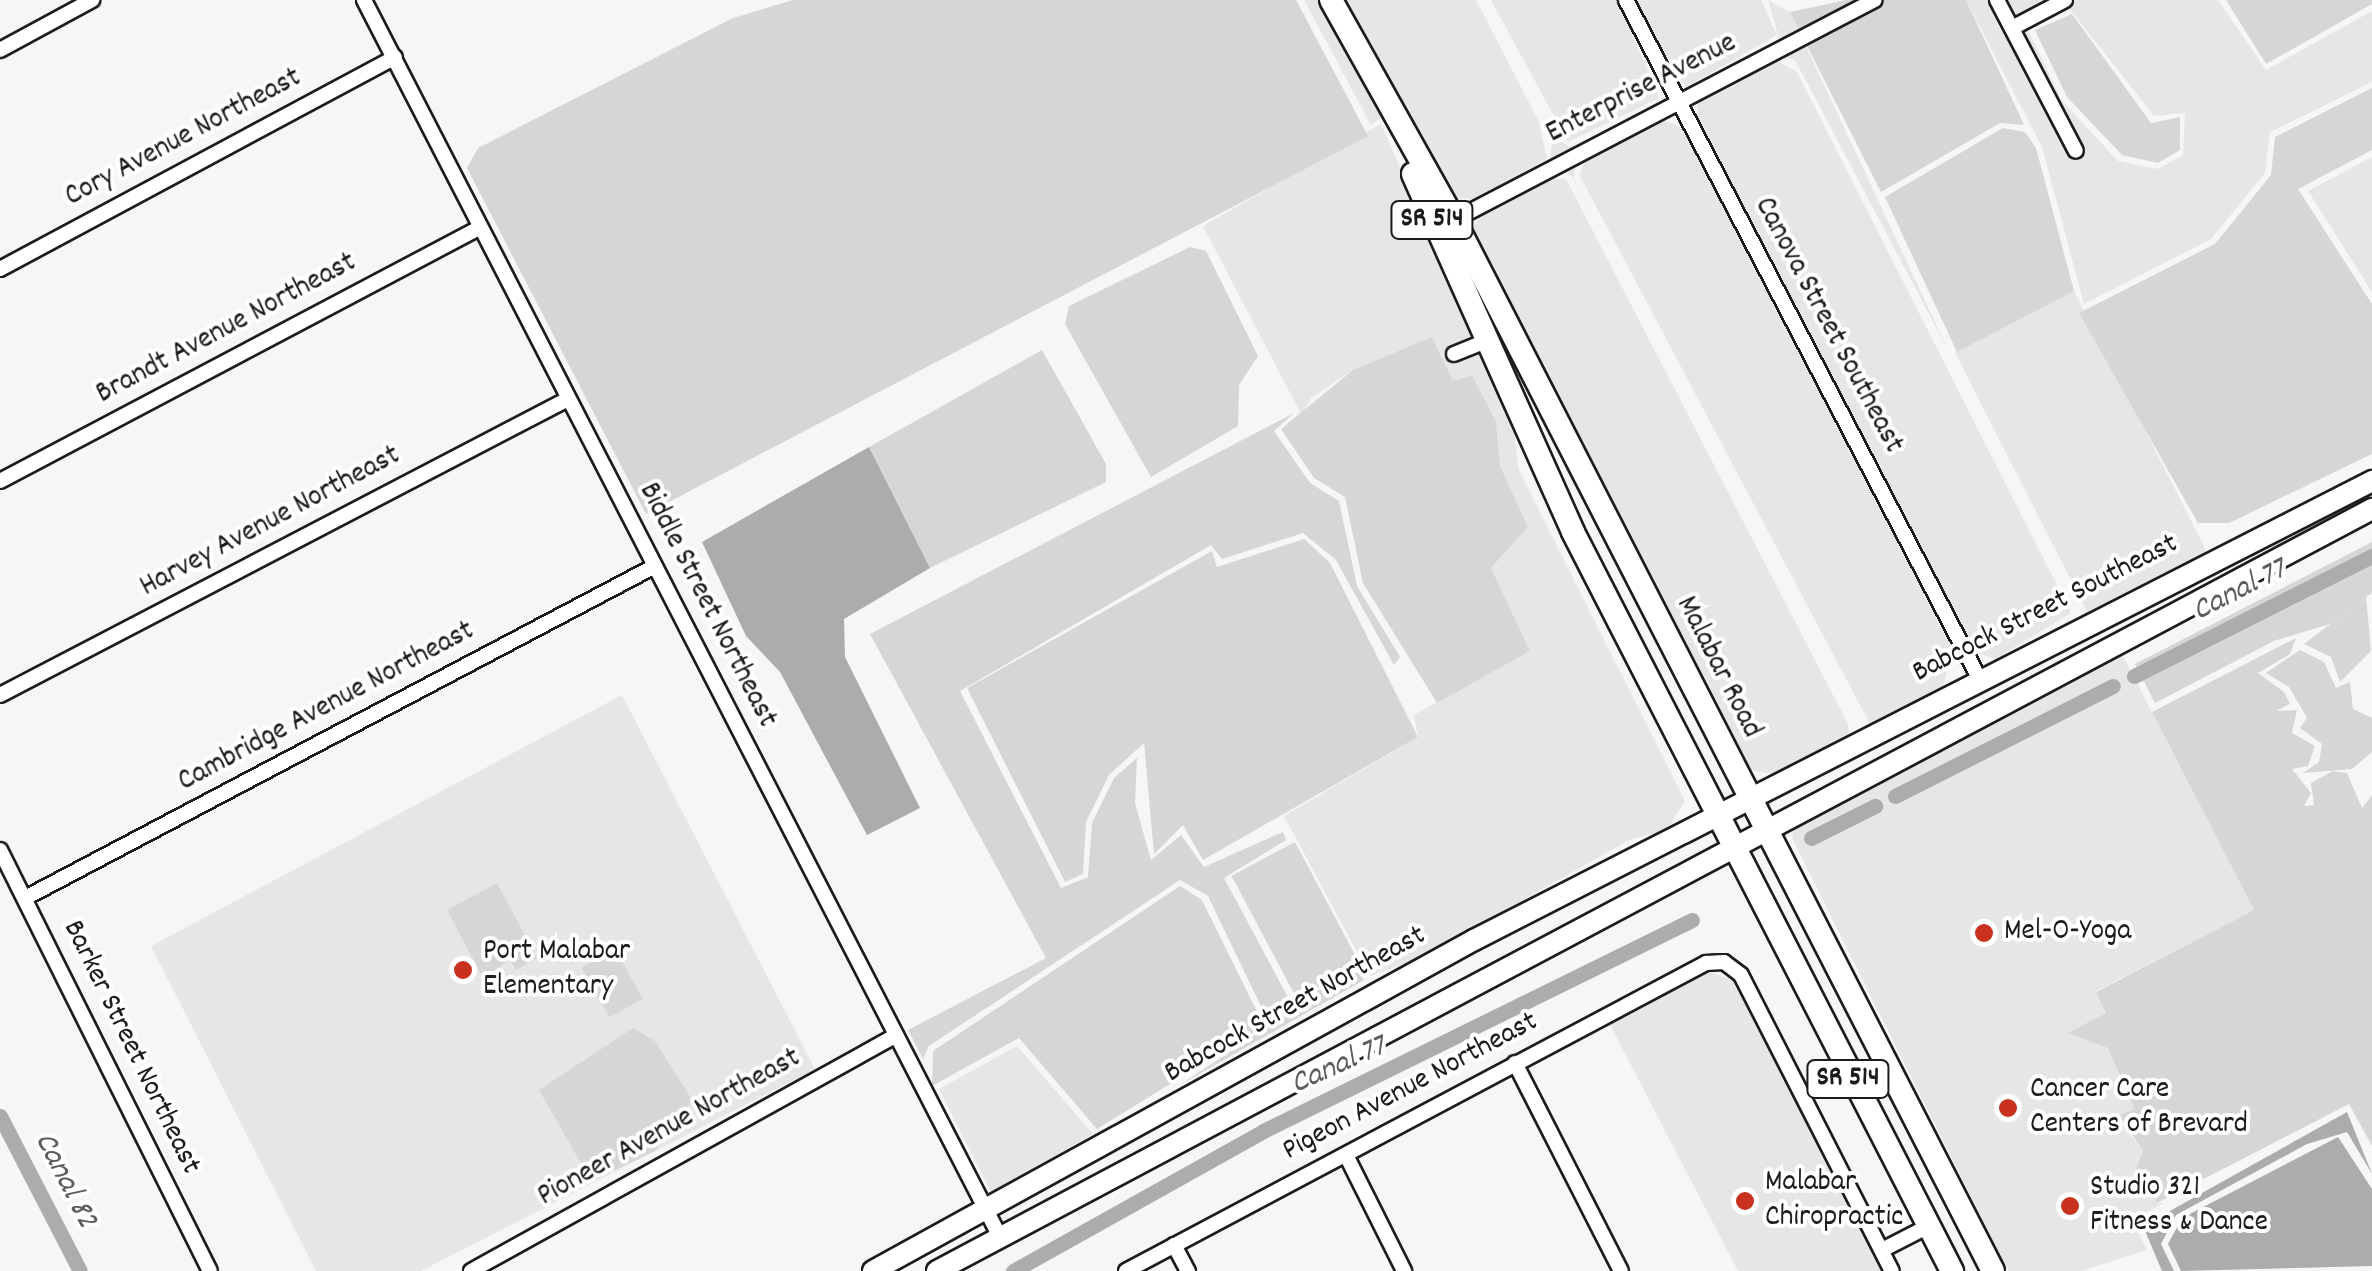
<!DOCTYPE html>
<html>
<head>
<meta charset="utf-8">
<style>
	body { margin:0 }
	#map { position:relative; width:2372px; height:1271px; overflow:hidden; background:#f6f6f6; font-family:Dekko,sans-serif }
	div>[style] { position:absolute }
	.built>* { inset:0; background:#e6e6e6; transform-origin:0 0 }
	.green>* { inset:0; background:#d6d6d6; transform-origin:0 0 }
	.water>* { inset:0; background:#acacac }
	.canal>* { height:15px; margin:-7.5px; padding:0 7.5px; transform-origin:7.5px; border-radius:7.5px; background:#acacac }
	.roads { filter:drop-shadow(2px 0 #1c1c1c) drop-shadow(-2px 0 #1c1c1c) drop-shadow(0 2px #1c1c1c) drop-shadow(0 -2px #1c1c1c) }
	.street>* { height:14px; margin:-7px; padding:0 7px; transform-origin:7px; border-radius:7px; background:#fff }
	.secondary>* { height:20px; margin:-10px; padding:0 10px; transform-origin:10px; border-radius:10px; background:#fff }
	.primary>* { height:22px; margin:-11px; padding:0 11px; transform-origin:11px; border-radius:11px; background:#fff }
	.dots>* { width:28px; height:28px; translate:-50% -50%; box-sizing:border-box; border:5px solid #fff; border-radius:50% }
	span { translate:-50% -50%; white-space:nowrap; text-align:center; line-height:1.15; -webkit-text-stroke:8px #fff; paint-order:stroke }
	.shield-label span { padding:2px 8px; background:#fff; border:2px solid; border-radius:8px; -webkit-text-stroke-width:0 }
	.shield-label { font-size:28px; color:#1c1c1c; font-weight:700 }
	.street-label { font-size:30px; color:#1c1c1c }
	.poi-label { font-size:30px; color:#1c1c1c }
	.left { translate:0 -50%; text-align:left }
	.water-label { font-size:32px; color:#5d5d5d; font-style:italic }
</style>
</head>
<body>
<div id="map">
	<div class="built">
		<i style="clip-path:polygon(1304px 0,1322px 0,1381px 118px,1371px 125px)"></i>
		<i style="clip-path:polygon(1338px 0,1476px 0,1539px 122px,1547px 159px,1474px 199px,1447px 198px)"></i>
		<i style="clip-path:polygon(1491px 0,1618px 0,1659px 98px,1568px 142px)"></i>
		<i style="clip-path:polygon(1632px 0,1761px 0,1777px 35px,1686px 87px)"></i>
		<i style="clip-path:polygon(1768px 0,1790px 12px,1949px 352px,1795px 60px,1777px 54px,1690px 103px,1688px 115px,1668px 112px,1575px 159px,1574px 179px,1631px 290px,1572px 176px,1550px 164px,1552px 136px,1575px 150px,1658px 108px,1671px 87px,1683px 92px,1780px 42px)"></i>
		<i style="clip-path:polygon(evenodd,1966px 0,2218px 0,2266px 70px,2372px 11px,2372px 82px,2270px 132px,2265px 173px,2211px 239px,2084px 304px,2042px 147px,1966px 0,2069px 8px,2154px 116px,2185px 113px,2183px 155px,2158px 169px,2118px 161px,2062px 101px,2028px 30px,2069px 8px)"></i>
		<i style="clip-path:polygon(1775px 60px,1797px 72px,2071px 613px,1995px 659px,1970px 651px,1698px 127px,1697px 103px)"></i>
		<i style="clip-path:polygon(1660px 119px,1683px 128px,1952px 649px,1943px 687px,1870px 724px,1580px 176px,1584px 158px)"></i>
		<i style="clip-path:polygon(1381px 124px,1513px 427px,1519px 470px,1685px 801px,1666px 831px,1631px 839px,1419px 959px,1370px 976px,1284px 816px,1418px 737px,1414px 715px,1530px 651px,1491px 568px,1528px 527px,1500px 466px,1496px 420px,1472px 375px,1453px 381px,1432px 338px,1353px 370px,1311px 398px,1302px 416px,1203px 226px)"></i>
		<i style="clip-path:polygon(2372px 157px,2372px 292px,2308px 191px)"></i>
		<i style="clip-path:polygon(1549px 178px,1566px 179px,1848px 724px,1849px 735px,1775px 774px,1743px 769px,1467px 240px,1481px 213px)"></i>
		<i style="left:2074px;top:291px;width:292px;height:134px;rotate:63deg"></i>
		<i style="clip-path:polygon(2121px 652px,2254px 910px,2096px 991px,2106px 1013px,2069px 1033px,2108px 1047px,2136px 1110px,2121px 1122px,2143px 1151px,2144px 1174px,2160px 1191px,2155px 1204px,2164px 1203px,2132px 1220px,2147px 1250px,2081px 1271px,2008px 1271px,1792px 838px,1794px 827px)"></i>
		<i style="clip-path:polygon(622px 695px,815px 1069px,421px 1271px,316px 1271px,151px 946px)"></i>
		<i style="clip-path:polygon(1706px 970px,1733px 980px,1886px 1271px,1738px 1271px,1608px 1021px)"></i>
		<i style="clip-path:polygon(1017px 1046px,1093px 1134px,991px 1192px,939px 1089px)"></i>
	</div>
	<div class="green">
		<i style="clip-path:polygon(793px 0,1296px 0,1368px 136px,646px 514px,467px 168px,478px 148px,733px 18px)"></i>
		<i style="clip-path:polygon(1846px 0,1966px 0,2024px 125px,2000px 123px,1881px 192px,1790px 12px)"></i>
		<i style="clip-path:polygon(2226px 0,2372px 0,2372px 4px,2266px 64px)"></i>
		<i style="clip-path:polygon(2072px 14px,2151px 123px,2180px 117px,2180px 150px,2158px 163px,2122px 155px,2067px 97px,2035px 30px)"></i>
		<i style="clip-path:polygon(2372px 88px,2372px 150px,2298px 189px,2372px 304px,2372px 454px,2229px 523px,2198px 523px,2079px 313px,2215px 244px,2271px 175px,2275px 137px)"></i>
		<i style="clip-path:polygon(2003px 128px,2025px 132px,2036px 148px,2074px 291px,1957px 352px,1885px 197px)"></i>
		<i style="clip-path:polygon(1190px 247px,1206px 251px,1258px 356px,1239px 385px,1238px 426px,1151px 477px,1065px 324px,1069px 306px)"></i>
		<i style="clip-path:polygon(1432px 337px,1453px 381px,1472px 375px,1496px 421px,1500px 466px,1528px 527px,1491px 568px,1530px 651px,1437px 703px,1363px 583px,1345px 497px,1314px 478px,1281px 429px,1353px 370px)"></i>
		<i style="clip-path:polygon(1042px 350px,1106px 464px,1106px 482px,930px 568px,869px 447px)"></i>
		<i style="clip-path:polygon(1294px 413px,1274px 431px,1310px 483px,1339px 501px,1357px 586px,1400px 657px,1394px 665px,1336px 560px,1303px 533px,1222px 559px,1211px 545px,960px 691px,1061px 888px,1088px 877px,1092px 823px,1114px 778px,1137px 758px,1135px 803px,1151px 860px,1181px 835px,1204px 867px,1283px 832px,1286px 840px,1224px 878px,1291px 1003px,1358px 972px,1364px 980px,1180px 1085px,1270px 1025px,1208px 896px,1180px 880px,929px 1046px,923px 1059px,908px 1030px,1046px 958px,870px 634px)"></i>
		<i style="clip-path:polygon(1304px 539px,1330px 563px,1418px 737px,1203px 860px,1183px 825px,1154px 854px,1144px 743px,1109px 775px,1086px 822px,1083px 874px,1065px 882px,967px 688px,1212px 551px,1217px 567px)"></i>
		<i style="clip-path:polygon(2372px 542px,2372px 593px,2330px 624px,2274px 641px,2155px 703px,2135px 664px)"></i>
		<i style="clip-path:polygon(2366px 597px,2371px 651px,2340px 682px,2331px 657px,2304px 644px)"></i>
		<i style="clip-path:polygon(2296px 638px,2290px 654px,2258px 673px,2284px 692px,2290px 704px,2276px 711px,2297px 710px,2292px 733px,2315px 746px,2308px 766px,2292px 769px,2311px 793px,2304px 806px,2314px 805px,2311px 783px,2333px 771px,2347px 773px,2362px 808px,2372px 795px,2372px 1146px,2349px 1104px,2155px 1204px,2159px 1191px,2134px 1174px,2143px 1151px,2119px 1115px,2135px 1109px,2108px 1048px,2068px 1033px,2106px 1013px,2096px 992px,2254px 910px,2152px 712px)"></i>
		<i style="clip-path:polygon(2300px 650px,2324px 662px,2336px 688px,2350px 682px,2353px 709px,2372px 718px,2372px 752px,2352px 769px,2303px 773px,2319px 762px,2322px 744px,2300px 728px,2307px 718px,2289px 687px,2266px 673px)"></i>
		<i style="left:1295px;top:842px;width:139px;height:72px;rotate:62deg"></i>
		<i style="clip-path:polygon(497px 883px,537px 958px,516px 970px,510px 960px,483px 978px,447px 910px)"></i>
		<i style="clip-path:polygon(1180px 886px,1202px 900px,1264px 1026px,1097px 1129px,1019px 1038px,932px 1086px,933px 1051px)"></i>
		<i style="left:615px;top:949px;width:57px;height:38px;rotate:61deg"></i>
		<i style="clip-path:polygon(633px 1028px,655px 1041px,692px 1100px,655px 1151px,591px 1181px,539px 1090px)"></i>
	</div>
	<div class="water">
		<i style="clip-path:polygon(869px 447px,930px 568px,844px 619px,845px 657px,920px 808px,867px 835px,780px 672px,746px 636px,702px 542px)"></i>
		<i style="clip-path:polygon(2347px 1112px,2372px 1174px,2347px 1132px,2307px 1144px,2176px 1215px,2161px 1244px,2174px 1271px,2162px 1271px,2143px 1226px)"></i>
		<i style="clip-path:polygon(2338px 1137px,2372px 1189px,2372px 1266px,2181px 1271px,2168px 1244px,2182px 1218px)"></i>
	</div>
	<div class="canal">
		<i style="left:2134px;top:676px;width:267px;rotate:-26.8deg"></i>
		<i style="left:1895px;top:796px;width:244px;rotate:-26.8deg"></i>
		<i style="left:1811px;top:838px;width:72px;rotate:-26.6deg"></i>
		<i style="left:0;top:1116px;width:174px;rotate:62.7deg"></i>
		<i style="left:1013px;top:1271px;width:287px;rotate:-29.2deg"></i>
		<i style="left:1263px;top:1131px;width:478px;rotate:-26.2deg"></i>
	</div>
	<div class="roads">
		<div class="street">
			<i style="left:364px;top:0;width:1391px;rotate:62.79deg"></i>
			<i style="left:1626px;top:0;width:764px;rotate:62.5deg"></i>
			<i style="left:1997px;top:0;width:170px;rotate:62.4deg"></i>
			<i style="left:2012px;top:28px;width:60px;rotate:-27.8deg"></i>
			<i style="left:0;top:50px;width:105px;rotate:-28.5deg"></i>
			<i style="left:1450px;top:222px;width:479px;rotate:-27.6deg"></i>
			<i style="left:0;top:269px;width:448px;rotate:-28.2deg"></i>
			<i style="left:1454px;top:354px;width:31px;rotate:-22deg"></i>
			<i style="left:0;top:481px;width:542px;rotate:-27.84deg"></i>
			<i style="left:0;top:695px;width:640px;rotate:-27.53deg"></i>
			<i style="left:0;top:850px;width:470px;rotate:63.5deg"></i>
			<i style="left:25px;top:898px;width:712px;rotate:-27.79deg"></i>
			<i style="left:1515px;top:1063px;width:233px;rotate:63deg"></i>
			<i style="left:1346px;top:1155px;width:130px;rotate:63.4deg"></i>
			<i style="left:1174px;top:1245px;width:30px;rotate:62deg"></i>
			<i style="left:1882px;top:1250px;width:53px;rotate:-27.1deg"></i>
			<i style="left:471px;top:1271px;width:486px;rotate:-29deg"></i>
			<i style="left:1126px;top:1271px;width:657px;rotate:-27.97deg"></i>
			<i style="left:1706px;top:963px;width:18px;rotate:-3deg"></i>
			<i style="left:1724px;top:962px;width:21px;rotate:37deg"></i>
			<i style="left:1741px;top:975px;width:332px;rotate:63deg"></i>
		</div>
		<div class="secondary">
			<i style="left:873px;top:1271px;width:686px;rotate:-28.84deg"></i>
			<i style="left:1474px;top:940px;width:1009px;rotate:-27.07deg"></i>
			<i style="left:937px;top:1271px;width:1625px;rotate:-27.97deg"></i>
		</div>
		<div class="primary">
			<i style="left:1331px;top:0;width:252px;rotate:60.8deg"></i>
			<i style="left:1454px;top:220px;width:1181px;rotate:62.85deg"></i>
			<i style="left:1413px;top:174px;width:392px;rotate:65.9deg"></i>
			<i style="left:1573px;top:532px;width:831px;rotate:62.85deg"></i>
		</div>
	</div>
	<div class="dots">
		<i style="left:1984px;top:933px;background:#c8321e"></i>
		<i style="left:463px;top:970px;background:#c8321e"></i>
		<i style="left:2008px;top:1108px;background:#c8321e"></i>
		<i style="left:1745px;top:1201px;background:#c8321e"></i>
		<i style="left:2070px;top:1206px;background:#c8321e"></i>
	</div>
	<div class="shield-label">
		<span style="left:1432px;top:220px">SR 514</span>
		<span style="left:1848px;top:1079px">SR 514</span>
	</div>
	<div class="street-label">
		<span style="left:1642px;top:90px;rotate:-27deg">Enterprise Avenue</span>
		<span style="left:184px;top:139px;rotate:-28deg">Cory Avenue Northeast</span>
		<span style="left:1827px;top:326px;rotate:62deg">Canova Street Southeast</span>
		<span style="left:227px;top:330px;rotate:-28deg">Brandt Avenue Northeast</span>
		<span style="left:271px;top:523px;rotate:-28deg">Harvey Avenue Northeast</span>
		<span style="left:706px;top:606px;rotate:63deg">Biddle Street Northeast</span>
		<span style="left:2046px;top:610px;rotate:-27deg">Babcock Street Southeast</span>
		<span style="left:1717px;top:668px;rotate:63deg">Malabar Road</span>
		<span style="left:327px;top:708px;rotate:-28deg">Cambridge Avenue Northeast</span>
		<span style="left:1296px;top:1006px;rotate:-29deg">Babcock Street Northeast</span>
		<span style="left:130px;top:1048px;rotate:64deg">Barker Street Northeast</span>
		<span style="left:1411px;top:1088px;rotate:-28deg">Pigeon Avenue Northeast</span>
		<span style="left:670px;top:1129px;rotate:-29deg">Pioneer Avenue Northeast</span>
	</div>
	<div class="poi-label">
		<span class="left" style="left:2004px;top:933px">Mel-O-Yoga</span>
		<span class="left" style="left:483px;top:970px">Port Malabar<br>Elementary</span>
		<span class="left" style="left:2030px;top:1108px">Cancer Care<br>Centers of Brevard</span>
		<span class="left" style="left:1765px;top:1201px">Malabar<br>Chiropractic</span>
		<span class="left" style="left:2090px;top:1206px">Studio 321<br>Fitness &amp; Dance</span>
	</div>
	<div class="water-label">
		<span style="left:2240px;top:592px;rotate:-27deg">Canal 77</span>
		<span style="left:1339px;top:1067px;rotate:-24deg">Canal 77</span>
		<span style="left:64px;top:1181px;rotate:63deg">Canal 82</span>
	</div>
</div>
</body>
</html>
